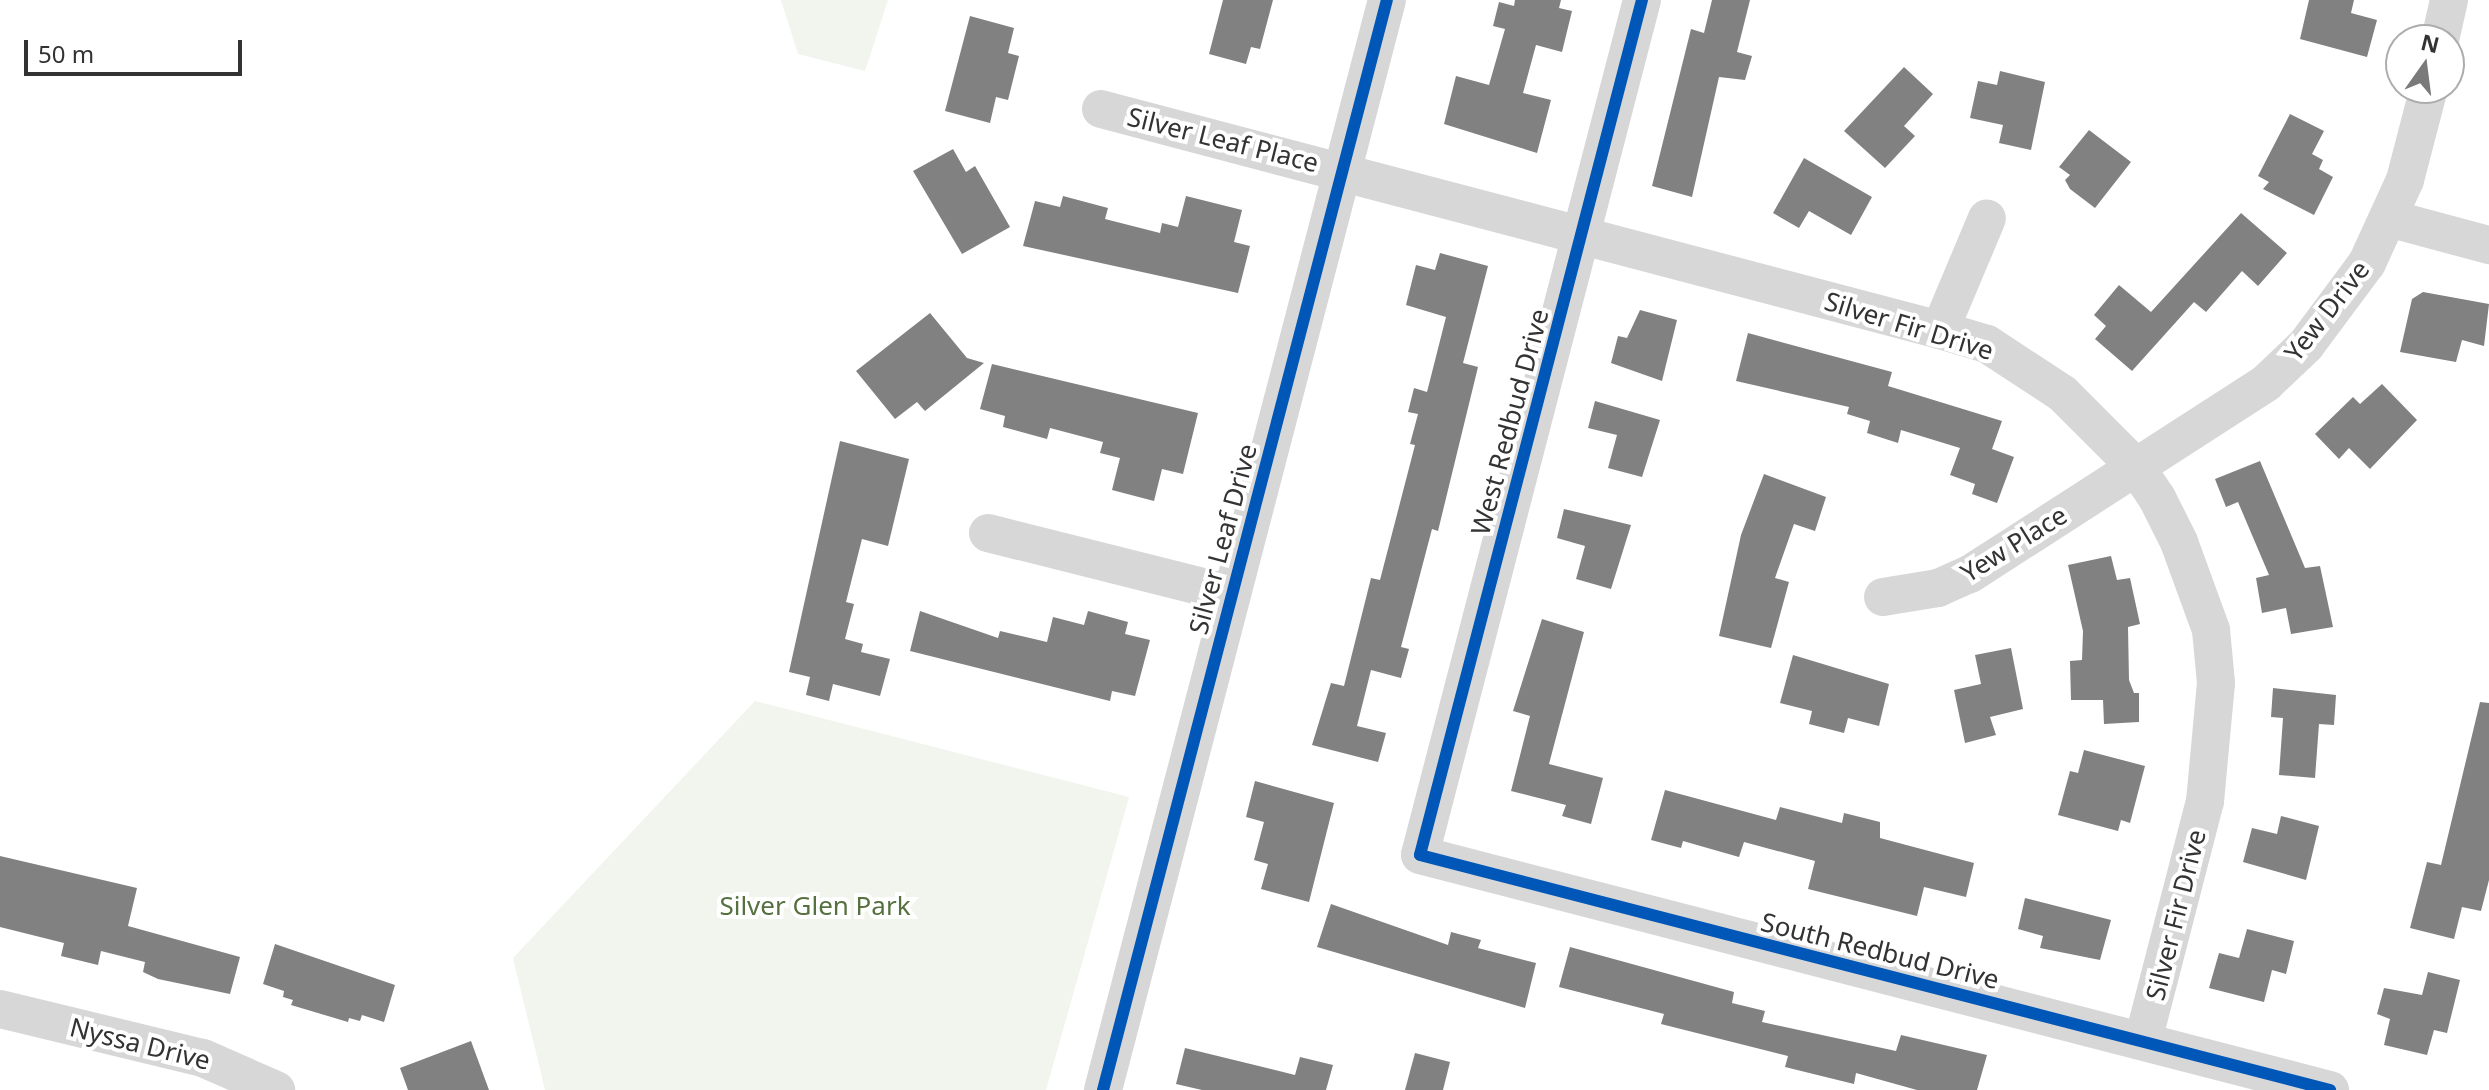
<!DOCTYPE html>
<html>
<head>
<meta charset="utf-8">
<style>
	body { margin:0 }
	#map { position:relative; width:2489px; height:1090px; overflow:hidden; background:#fff; font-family:"Noto Sans",sans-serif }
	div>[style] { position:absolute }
	.green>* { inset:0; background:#f1f5ed }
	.building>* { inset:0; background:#818181 }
	.minor>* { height:38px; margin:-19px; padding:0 19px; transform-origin:19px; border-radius:19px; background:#d7d7d7 }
	.cycleway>* { height:12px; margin:-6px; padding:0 6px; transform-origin:6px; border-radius:6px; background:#0057b8 }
	span { translate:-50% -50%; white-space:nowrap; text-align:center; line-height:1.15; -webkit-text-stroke:8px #fff; paint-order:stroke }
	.street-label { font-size:26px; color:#333 }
	.park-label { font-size:26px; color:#56703f }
	.north { position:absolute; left:2385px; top:24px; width:80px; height:80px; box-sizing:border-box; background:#fff; border:2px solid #adadad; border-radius:50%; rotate:14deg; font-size:22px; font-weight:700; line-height:32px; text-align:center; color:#333 }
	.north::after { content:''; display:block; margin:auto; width:28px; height:36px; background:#7a7a7a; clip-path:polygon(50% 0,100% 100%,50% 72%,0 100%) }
	.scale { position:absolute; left:24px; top:40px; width:218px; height:36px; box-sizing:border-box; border:4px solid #333; border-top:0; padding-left:10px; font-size:24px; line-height:28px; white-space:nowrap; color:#333; -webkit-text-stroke:6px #fff; paint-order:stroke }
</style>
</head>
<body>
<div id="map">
	<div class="green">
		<i style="clip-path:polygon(781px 0,888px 0,865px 71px,798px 54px)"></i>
		<i style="clip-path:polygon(755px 701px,1129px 797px,1046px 1090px,545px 1090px,513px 958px)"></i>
	</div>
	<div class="building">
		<i style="clip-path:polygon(1223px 0,1273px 0,1260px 49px,1251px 47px,1246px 64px,1209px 54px)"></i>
		<i style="clip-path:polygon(1515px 0,1561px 0,1559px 8px,1572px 11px,1562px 52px,1536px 45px,1523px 93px,1551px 100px,1537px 153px,1444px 124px,1456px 76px,1489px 85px,1505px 29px,1493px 26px,1499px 2px,1514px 6px)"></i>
		<i style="clip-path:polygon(1712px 0,1750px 0,1737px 52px,1752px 56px,1745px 80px,1719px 77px,1692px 197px,1652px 186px,1691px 29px,1704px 33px)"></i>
		<i style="clip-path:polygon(2309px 0,2354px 0,2351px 13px,2377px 20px,2367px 57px,2300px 39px)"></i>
		<i style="clip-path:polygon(970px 16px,1014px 28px,1008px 53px,1019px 56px,1008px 100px,996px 97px,990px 123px,945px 111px)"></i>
		<i style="clip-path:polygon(1904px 67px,1933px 94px,1904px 126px,1915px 136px,1885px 168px,1844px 131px)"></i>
		<i style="clip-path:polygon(2000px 71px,2045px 82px,2031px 150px,1999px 143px,2003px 125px,1970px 118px,1978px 81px,1997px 85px)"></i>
		<i style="clip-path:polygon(2290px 114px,2324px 131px,2312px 154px,2323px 160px,2319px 169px,2333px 177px,2314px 215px,2263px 189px,2269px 182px,2258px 176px)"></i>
		<i style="clip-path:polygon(2089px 130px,2131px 162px,2095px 208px,2070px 189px,2065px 180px,2070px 175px,2059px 167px)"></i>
		<i style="clip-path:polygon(953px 149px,966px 172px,975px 166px,1010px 227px,962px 254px,913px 171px)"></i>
		<i style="clip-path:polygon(1804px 158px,1872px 197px,1851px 235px,1809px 211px,1799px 228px,1773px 213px)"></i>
		<i style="clip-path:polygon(1063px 196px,1108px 208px,1105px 219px,1160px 233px,1162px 223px,1178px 227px,1186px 196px,1242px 210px,1234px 242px,1250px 246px,1238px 293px,1023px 246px,1035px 201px,1060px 207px)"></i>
		<i style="clip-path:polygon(2241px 213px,2287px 253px,2258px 286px,2242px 271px,2206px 312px,2194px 302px,2132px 371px,2095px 339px,2106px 326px,2094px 315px,2119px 285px,2151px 312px)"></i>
		<i style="clip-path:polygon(1440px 253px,1488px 266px,1463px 363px,1478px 367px,1438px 531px,1432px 529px,1401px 647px,1409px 649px,1401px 678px,1371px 670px,1357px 726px,1386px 733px,1378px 762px,1312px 745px,1331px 683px,1344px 686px,1371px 578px,1380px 580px,1415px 445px,1410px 444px,1418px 414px,1408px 412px,1414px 388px,1427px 392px,1446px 317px,1406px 305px,1416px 265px,1435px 270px)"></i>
		<i style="clip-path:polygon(2423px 292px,2489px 304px,2484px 346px,2462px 340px,2456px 362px,2400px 352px,2412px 299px)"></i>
		<i style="clip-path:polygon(1640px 310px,1677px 320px,1662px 381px,1611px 363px,1618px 336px,1627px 338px)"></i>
		<i style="clip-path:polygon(930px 313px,967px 358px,984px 363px,925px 411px,917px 402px,895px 419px,856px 371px)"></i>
		<i style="clip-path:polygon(1748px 333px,1892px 372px,1888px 386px,2002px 421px,1992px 449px,2014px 457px,1997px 503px,1972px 494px,1975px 484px,1950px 475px,1960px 448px,1901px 430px,1898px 443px,1867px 433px,1870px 421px,1847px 414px,1849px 407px,1736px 381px)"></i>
		<i style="clip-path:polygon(992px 364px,1198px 413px,1183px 474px,1162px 469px,1154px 501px,1112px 490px,1120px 458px,1100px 453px,1103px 442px,1050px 428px,1047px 439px,1003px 427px,1005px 416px,980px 409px)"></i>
		<i style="clip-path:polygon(2382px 384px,2417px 420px,2370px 469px,2349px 448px,2339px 459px,2315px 434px,2353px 397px,2360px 404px)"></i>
		<i style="clip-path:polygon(1595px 401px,1660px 420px,1642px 477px,1608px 468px,1617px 435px,1588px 428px)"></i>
		<i style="clip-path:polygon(840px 441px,909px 459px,888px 546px,862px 539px,846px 602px,854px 604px,845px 639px,863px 644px,861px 652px,890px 659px,880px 696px,833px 684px,829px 701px,806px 695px,810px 677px,789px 672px)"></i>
		<i style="clip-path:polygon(2260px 461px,2305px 568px,2320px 566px,2333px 627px,2291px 634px,2286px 608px,2262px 613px,2256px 578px,2269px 575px,2238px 502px,2226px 507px,2215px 479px)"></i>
		<i style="clip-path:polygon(1764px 474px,1826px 497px,1815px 531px,1794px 524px,1775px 578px,1789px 582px,1771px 648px,1719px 636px,1741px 535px)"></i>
		<i style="clip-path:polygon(1564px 509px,1631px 525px,1611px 589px,1576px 579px,1585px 546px,1557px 538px)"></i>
		<i style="clip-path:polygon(2111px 556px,2117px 580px,2130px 578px,2140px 624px,2128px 627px,2129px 680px,2134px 693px,2139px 693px,2139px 722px,2104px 724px,2103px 700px,2071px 700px,2070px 661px,2082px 660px,2083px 631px,2068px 565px)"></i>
		<i style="clip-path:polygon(920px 611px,998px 638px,1000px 631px,1047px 642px,1053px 617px,1084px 625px,1088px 611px,1128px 622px,1125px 634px,1150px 640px,1135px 696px,1112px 691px,1110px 701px,910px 651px)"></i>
		<i style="clip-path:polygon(1542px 619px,1584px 632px,1549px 764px,1603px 778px,1591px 824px,1562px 816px,1566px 805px,1511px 791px,1530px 716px,1513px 711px)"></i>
		<i style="clip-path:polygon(2011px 648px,2023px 709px,1990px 717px,1996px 735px,1965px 743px,1954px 690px,1981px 684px,1975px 655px)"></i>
		<i style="clip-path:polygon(1793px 655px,1889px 684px,1879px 726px,1848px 718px,1844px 733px,1809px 724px,1812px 711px,1780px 703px)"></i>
		<i style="clip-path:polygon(2273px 688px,2336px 695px,2334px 725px,2319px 724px,2315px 778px,2279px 775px,2283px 718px,2271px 717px)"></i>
		<i style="clip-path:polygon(2480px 702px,2489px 703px,2489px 880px,2481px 911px,2462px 907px,2454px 939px,2410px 928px,2427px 862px,2441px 865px)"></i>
		<i style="clip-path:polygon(2084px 750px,2145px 766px,2130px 823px,2121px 820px,2118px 831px,2058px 815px,2070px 771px,2078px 773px)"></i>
		<i style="clip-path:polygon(1255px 781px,1334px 803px,1309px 902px,1261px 889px,1268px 864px,1254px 860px,1264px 822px,1246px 817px)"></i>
		<i style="clip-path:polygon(1665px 790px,1776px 820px,1780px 807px,1842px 823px,1844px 813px,1880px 822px,1880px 838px,1974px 863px,1966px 897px,1924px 887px,1917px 916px,1808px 889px,1815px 861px,1744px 842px,1739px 857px,1683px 841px,1681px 848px,1651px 840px)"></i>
		<i style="clip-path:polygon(2281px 816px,2319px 826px,2306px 880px,2243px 862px,2252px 828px,2277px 834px)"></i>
		<i style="clip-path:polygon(0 856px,137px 888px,128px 926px,240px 957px,230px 994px,158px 979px,143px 972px,145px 962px,101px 951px,98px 965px,61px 956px,64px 943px,0 927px)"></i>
		<i style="clip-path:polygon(2025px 898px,2111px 920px,2100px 960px,2040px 948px,2043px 936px,2018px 929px)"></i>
		<i style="clip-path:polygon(1331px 904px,1448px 945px,1451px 932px,1481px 940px,1478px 948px,1536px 963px,1525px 1008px,1317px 947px)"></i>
		<i style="clip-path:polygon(2247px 929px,2294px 941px,2286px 974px,2272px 970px,2264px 1002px,2209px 988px,2219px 953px,2239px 958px)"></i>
		<i style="clip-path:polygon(275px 944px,395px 985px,384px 1022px,362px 1015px,360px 1021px,349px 1018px,348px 1022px,291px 1005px,293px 1000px,283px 997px,284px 991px,263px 984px)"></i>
		<i style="clip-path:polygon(1570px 947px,1734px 992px,1732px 1003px,1765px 1011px,1762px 1022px,1896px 1051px,1901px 1035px,1987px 1055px,1977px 1090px,1917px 1090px,1856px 1073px,1854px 1084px,1785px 1067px,1788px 1056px,1661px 1024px,1664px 1014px,1559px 987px)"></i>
		<i style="clip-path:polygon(2428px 972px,2460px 980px,2447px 1033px,2434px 1030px,2427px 1055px,2384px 1045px,2390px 1019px,2377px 1014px,2384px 988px,2422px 995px)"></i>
		<i style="clip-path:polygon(471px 1041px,489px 1090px,408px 1090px,400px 1068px)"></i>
		<i style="clip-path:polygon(1185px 1048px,1295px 1075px,1300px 1057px,1333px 1065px,1326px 1090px,1202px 1090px,1176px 1084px)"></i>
		<i style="clip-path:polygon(1415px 1053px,1450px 1062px,1443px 1090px,1405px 1090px)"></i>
	</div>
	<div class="minor">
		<i style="left:1642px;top:0;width:883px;rotate:104.56deg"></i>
		<i style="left:1420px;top:855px;width:940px;rotate:14.48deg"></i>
		<i style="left:2440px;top:40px;width:41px;rotate:-77.3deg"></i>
		<i style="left:1101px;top:109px;width:868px;rotate:14.76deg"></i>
		<i style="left:1940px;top:330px;width:49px;rotate:16.6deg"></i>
		<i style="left:1987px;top:344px;width:91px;rotate:33.3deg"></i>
		<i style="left:2063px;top:394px;width:103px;rotate:45deg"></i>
		<i style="left:2136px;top:467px;width:37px;rotate:56deg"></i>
		<i style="left:2157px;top:498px;width:49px;rotate:63.4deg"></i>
		<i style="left:2179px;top:542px;width:94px;rotate:70deg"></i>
		<i style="left:2211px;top:630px;width:53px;rotate:84.6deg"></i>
		<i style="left:2216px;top:683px;width:119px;rotate:95.3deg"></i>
		<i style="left:2205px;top:801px;width:248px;rotate:104.5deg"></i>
		<i style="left:2388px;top:218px;width:105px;rotate:15deg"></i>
		<i style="left:1940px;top:330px;width:121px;rotate:-67.2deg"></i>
		<i style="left:988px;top:533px;width:251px;rotate:14.1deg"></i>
		<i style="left:1883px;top:597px;width:56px;rotate:-9.3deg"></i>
		<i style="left:1938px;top:588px;width:35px;rotate:-24deg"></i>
		<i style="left:1970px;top:574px;width:352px;rotate:-32.8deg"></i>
		<i style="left:2266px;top:383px;width:55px;rotate:-43.5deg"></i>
		<i style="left:2306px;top:345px;width:102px;rotate:-53.4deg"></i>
		<i style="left:2367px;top:263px;width:91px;rotate:-65.4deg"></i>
		<i style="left:2405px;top:180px;width:95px;rotate:-75.4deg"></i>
		<i style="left:0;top:1009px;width:209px;rotate:13.6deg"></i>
		<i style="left:203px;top:1058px;width:80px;rotate:23.7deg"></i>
		<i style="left:1103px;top:1090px;width:1126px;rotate:-75.4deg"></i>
	</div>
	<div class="cycleway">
		<i style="left:1642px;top:0;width:883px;rotate:104.56deg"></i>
		<i style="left:1420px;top:855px;width:940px;rotate:14.48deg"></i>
		<i style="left:1103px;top:1090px;width:1126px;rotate:-75.4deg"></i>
	</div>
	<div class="street-label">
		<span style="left:1223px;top:140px;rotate:14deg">Silver Leaf Place</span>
		<span style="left:2327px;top:311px;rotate:-52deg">Yew Drive</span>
		<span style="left:1909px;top:326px;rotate:17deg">Silver Fir Drive</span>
		<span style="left:1510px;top:422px;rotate:-75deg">West Redbud Drive</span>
		<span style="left:1223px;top:539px;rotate:-75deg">Silver Leaf Drive</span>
		<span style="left:2014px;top:544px;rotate:-32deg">Yew Place</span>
		<span style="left:2176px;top:915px;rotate:-76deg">Silver Fir Drive</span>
		<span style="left:1880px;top:951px;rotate:14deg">South Redbud Drive</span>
		<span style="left:140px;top:1044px;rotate:14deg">Nyssa Drive</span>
	</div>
	<div class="park-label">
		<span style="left:815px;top:906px">Silver Glen Park</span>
	</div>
	<div class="north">N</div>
	<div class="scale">50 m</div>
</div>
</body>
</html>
